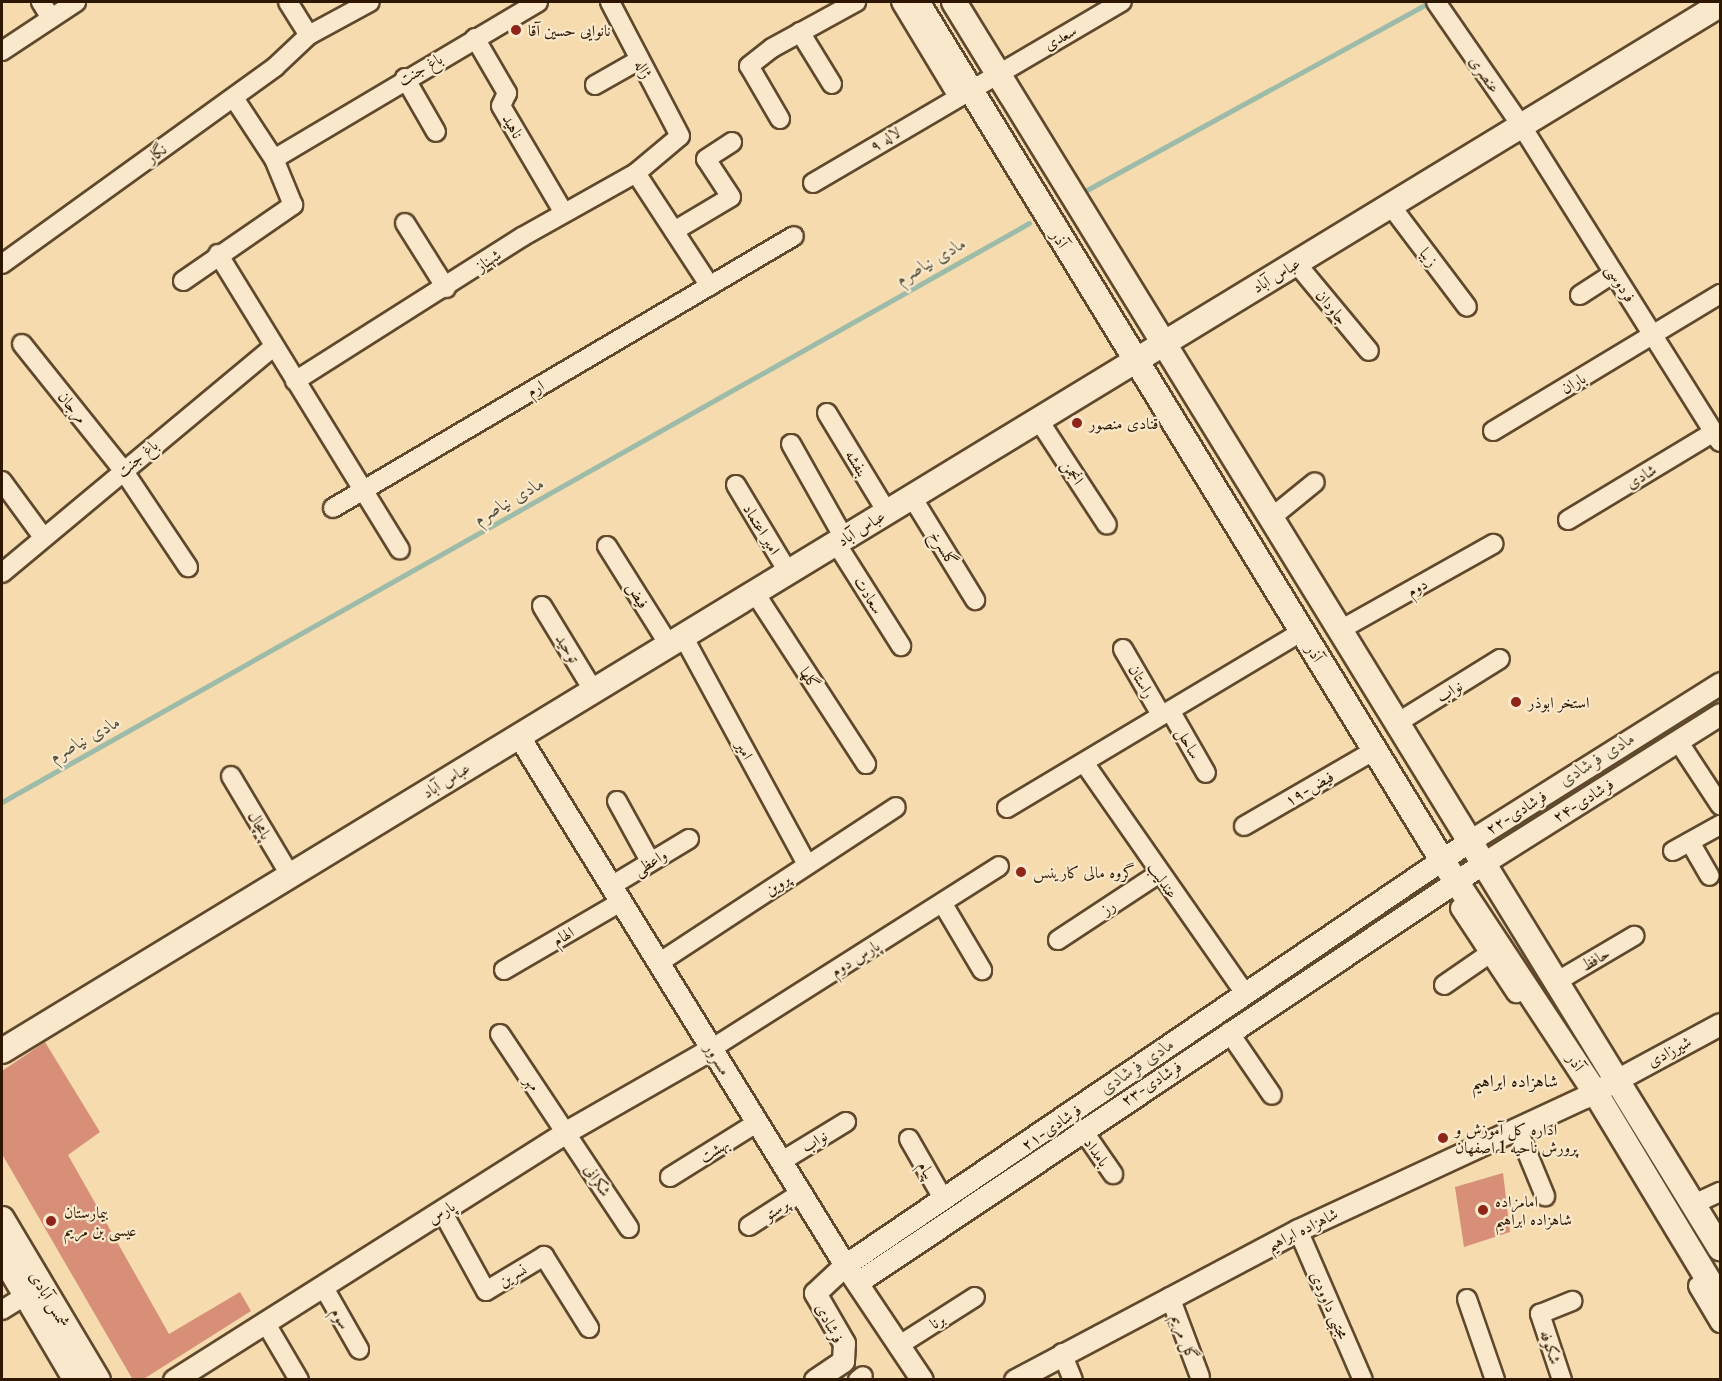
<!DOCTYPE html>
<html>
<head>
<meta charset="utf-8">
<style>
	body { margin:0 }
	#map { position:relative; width:1722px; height:1381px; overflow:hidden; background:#f6dbaf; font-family:"Libre Caslon Text",Amiri,serif }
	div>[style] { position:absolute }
	.stream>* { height:5px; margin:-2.5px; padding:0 2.5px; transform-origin:2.5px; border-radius:2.5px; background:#9dbba9 }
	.building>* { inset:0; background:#d78f78 }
	.roads { filter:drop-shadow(2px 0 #5f482c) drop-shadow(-2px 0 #5f482c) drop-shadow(0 2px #5f482c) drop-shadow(0 -2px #5f482c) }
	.minor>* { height:18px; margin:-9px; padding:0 9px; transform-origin:9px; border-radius:9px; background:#f9e8cb }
	.tertiary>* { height:21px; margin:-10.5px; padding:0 10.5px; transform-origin:10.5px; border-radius:10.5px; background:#f9e8cb }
	.secondary>* { height:24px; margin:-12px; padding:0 12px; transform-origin:12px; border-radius:12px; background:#f9e8cb }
	.dots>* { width:16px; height:16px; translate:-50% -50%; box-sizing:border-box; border:3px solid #f9e8cb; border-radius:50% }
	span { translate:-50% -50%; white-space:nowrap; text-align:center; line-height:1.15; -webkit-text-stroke:4.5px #f9e8cb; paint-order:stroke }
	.poi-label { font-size:16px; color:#2d1701 }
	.left { translate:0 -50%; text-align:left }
	.street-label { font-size:16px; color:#2d1701 }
	.water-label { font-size:18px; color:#54503c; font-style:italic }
	.neighbourhood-label { font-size:18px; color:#2d1701 }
	.frame { position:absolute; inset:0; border:3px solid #2d1701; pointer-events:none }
</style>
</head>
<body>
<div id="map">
	<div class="stream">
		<i style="left:1085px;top:191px;width:393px;rotate:-28.7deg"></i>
		<i style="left:2px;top:802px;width:1179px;rotate:-29.41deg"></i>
		<i style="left:1490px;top:845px;width:272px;rotate:-32.4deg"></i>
		<i style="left:1191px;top:1046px;width:284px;rotate:-34.1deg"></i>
	</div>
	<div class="building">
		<i style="clip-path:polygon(45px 1042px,100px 1132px,68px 1155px,169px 1334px,240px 1292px,251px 1311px,142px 1380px,133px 1380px,2px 1154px,2px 1071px)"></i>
		<i style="clip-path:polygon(1503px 1173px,1510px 1232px,1464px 1247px,1455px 1187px)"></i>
	</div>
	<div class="roads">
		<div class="minor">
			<i style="left:41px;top:2px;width:19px;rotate:58deg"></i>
			<i style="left:288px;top:2px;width:39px;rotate:58deg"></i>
			<i style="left:901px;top:2px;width:109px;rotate:58.9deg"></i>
			<i style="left:1436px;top:2px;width:150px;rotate:55.4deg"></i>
			<i style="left:1521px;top:125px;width:374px;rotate:57.9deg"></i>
			<i style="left:800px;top:32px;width:61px;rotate:58.4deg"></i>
			<i style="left:475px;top:38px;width:64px;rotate:59.8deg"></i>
			<i style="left:507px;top:93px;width:14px;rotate:115deg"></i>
			<i style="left:501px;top:106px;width:124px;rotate:59.5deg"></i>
			<i style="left:2px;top:51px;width:89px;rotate:-33.5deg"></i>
			<i style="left:405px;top:78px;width:62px;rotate:60.1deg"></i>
			<i style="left:595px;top:85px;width:51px;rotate:-29.6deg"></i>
			<i style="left:780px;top:119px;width:61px;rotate:-120.3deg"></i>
			<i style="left:749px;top:66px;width:29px;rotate:-38deg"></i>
			<i style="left:772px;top:48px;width:96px;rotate:-28.7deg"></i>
			<i style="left:274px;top:159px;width:307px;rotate:-30.7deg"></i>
			<i style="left:636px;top:173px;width:135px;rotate:56.8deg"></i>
			<i style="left:813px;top:183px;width:358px;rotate:-30.4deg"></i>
			<i style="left:1391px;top:206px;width:126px;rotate:53deg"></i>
			<i style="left:405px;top:223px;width:77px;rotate:57.8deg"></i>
			<i style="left:674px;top:231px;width:66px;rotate:-30.8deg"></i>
			<i style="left:731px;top:197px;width:45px;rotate:-123.3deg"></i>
			<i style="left:706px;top:159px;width:31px;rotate:-33deg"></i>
			<i style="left:218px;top:254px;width:347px;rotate:58.4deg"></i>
			<i style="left:1296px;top:263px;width:114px;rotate:50.3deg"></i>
			<i style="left:2px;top:264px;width:337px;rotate:-35.8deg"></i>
			<i style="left:275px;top:67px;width:47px;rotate:-43.3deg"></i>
			<i style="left:309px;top:35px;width:69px;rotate:-28.4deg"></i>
			<i style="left:183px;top:281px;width:134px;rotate:-34.6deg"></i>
			<i style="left:293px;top:205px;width:50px;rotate:-112.4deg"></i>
			<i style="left:274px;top:159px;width:73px;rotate:-123.3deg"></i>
			<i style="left:1580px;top:295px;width:40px;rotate:-32.9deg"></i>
			<i style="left:22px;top:344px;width:161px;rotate:51.3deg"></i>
			<i style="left:123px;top:470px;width:117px;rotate:56.2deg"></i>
			<i style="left:295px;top:381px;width:269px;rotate:-32.4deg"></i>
			<i style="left:522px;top:237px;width:131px;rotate:-29.3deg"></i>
			<i style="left:636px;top:173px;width:57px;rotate:-40.1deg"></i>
			<i style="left:680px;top:136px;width:151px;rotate:-117.6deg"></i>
			<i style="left:827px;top:413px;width:116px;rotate:58.8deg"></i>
			<i style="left:1038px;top:419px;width:126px;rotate:56.9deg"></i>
			<i style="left:1493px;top:431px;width:265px;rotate:-31.1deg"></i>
			<i style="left:791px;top:444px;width:108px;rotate:60.6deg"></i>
			<i style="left:2px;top:481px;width:69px;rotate:53.8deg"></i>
			<i style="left:736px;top:485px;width:101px;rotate:59.1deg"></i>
			<i style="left:912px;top:497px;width:121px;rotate:58.5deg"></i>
			<i style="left:333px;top:508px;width:535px;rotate:-30.54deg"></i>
			<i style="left:1272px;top:517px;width:55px;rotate:-39.1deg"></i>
			<i style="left:1568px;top:520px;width:170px;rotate:-31.1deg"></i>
			<i style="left:836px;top:543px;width:122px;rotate:57.7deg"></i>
			<i style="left:607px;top:546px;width:117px;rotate:57.9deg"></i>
			<i style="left:2px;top:573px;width:354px;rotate:-39.8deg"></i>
			<i style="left:755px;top:593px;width:204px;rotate:57deg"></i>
			<i style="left:542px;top:606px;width:98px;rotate:58.7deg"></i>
			<i style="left:1340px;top:630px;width:176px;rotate:-29.3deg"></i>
			<i style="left:683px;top:636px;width:260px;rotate:61.5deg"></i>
			<i style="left:1123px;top:649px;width:74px;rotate:60deg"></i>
			<i style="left:1171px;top:712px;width:70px;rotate:60.2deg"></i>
			<i style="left:1397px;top:723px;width:121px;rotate:-31.9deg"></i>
			<i style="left:1678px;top:741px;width:77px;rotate:56.7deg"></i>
			<i style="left:1085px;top:764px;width:279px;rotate:55.1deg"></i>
			<i style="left:231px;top:776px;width:115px;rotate:59.2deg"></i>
			<i style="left:617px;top:801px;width:68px;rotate:61.2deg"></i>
			<i style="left:1007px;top:808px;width:343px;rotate:-30.9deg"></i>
			<i style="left:1244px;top:826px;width:151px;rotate:-30.1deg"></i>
			<i style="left:1690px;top:842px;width:39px;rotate:60deg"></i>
			<i style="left:1673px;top:851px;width:54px;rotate:-29deg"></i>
			<i style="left:611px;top:886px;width:91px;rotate:-31.1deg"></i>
			<i style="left:943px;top:904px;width:77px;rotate:59.4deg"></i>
			<i style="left:1460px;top:908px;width:102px;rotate:56.6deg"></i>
			<i style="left:1058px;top:940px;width:120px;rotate:-33.4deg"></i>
			<i style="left:660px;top:962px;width:282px;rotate:-33.3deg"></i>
			<i style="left:504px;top:970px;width:135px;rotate:-30.2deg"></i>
			<i style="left:1556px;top:982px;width:91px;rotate:-30.5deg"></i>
			<i style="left:1444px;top:985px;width:55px;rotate:-34.6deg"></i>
			<i style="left:1229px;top:1032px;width:76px;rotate:55.7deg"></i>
			<i style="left:500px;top:1034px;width:233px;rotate:56.4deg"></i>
			<i style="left:711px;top:1049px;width:341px;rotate:-32.4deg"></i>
			<i style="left:1517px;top:1128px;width:74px;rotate:67.6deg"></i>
			<i style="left:1082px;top:1129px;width:55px;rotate:55.4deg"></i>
			<i style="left:909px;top:1139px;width:70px;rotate:60.2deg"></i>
			<i style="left:782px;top:1161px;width:75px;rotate:-31.4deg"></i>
			<i style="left:670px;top:1177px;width:104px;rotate:-32deg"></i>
			<i style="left:1694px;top:1204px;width:29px;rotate:-25deg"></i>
			<i style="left:442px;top:1211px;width:91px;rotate:61.2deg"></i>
			<i style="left:486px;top:1291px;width:68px;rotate:-31.1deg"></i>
			<i style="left:544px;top:1256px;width:85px;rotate:58deg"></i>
			<i style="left:749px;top:1226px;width:63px;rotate:-32.7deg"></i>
			<i style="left:1298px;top:1230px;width:163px;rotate:66.6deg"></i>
			<i style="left:323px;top:1286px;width:73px;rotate:60.3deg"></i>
			<i style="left:1698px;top:1286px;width:43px;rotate:59.3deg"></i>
			<i style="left:1170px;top:1297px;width:85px;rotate:69.4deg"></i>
			<i style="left:1467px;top:1299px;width:86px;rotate:70.9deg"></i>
			<i style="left:2px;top:1310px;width:28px;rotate:-32deg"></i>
			<i style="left:265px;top:1322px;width:67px;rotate:59.6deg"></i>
			<i style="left:898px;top:1346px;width:91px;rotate:-32.5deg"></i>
			<i style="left:1062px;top:1353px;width:29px;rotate:68deg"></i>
			<i style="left:858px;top:1380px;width:6px;rotate:-39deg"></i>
			<i style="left:1562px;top:1380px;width:70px;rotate:-108.4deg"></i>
			<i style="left:1540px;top:1314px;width:35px;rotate:-22deg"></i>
		</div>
		<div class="tertiary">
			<i style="left:518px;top:735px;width:623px;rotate:58.33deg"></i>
			<i style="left:845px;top:1265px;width:138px;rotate:56.2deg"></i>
			<i style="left:858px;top:1282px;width:751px;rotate:-33.82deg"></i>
			<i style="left:1482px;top:864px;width:281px;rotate:-32.2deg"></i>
			<i style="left:174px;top:1380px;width:464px;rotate:-32.3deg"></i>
			<i style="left:566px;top:1132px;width:167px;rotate:-29.8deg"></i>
			<i style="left:815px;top:1380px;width:34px;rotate:-34deg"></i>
			<i style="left:843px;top:1361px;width:18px;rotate:-87deg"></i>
			<i style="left:844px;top:1343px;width:58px;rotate:-120.1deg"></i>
			<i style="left:815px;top:1293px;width:41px;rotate:-43deg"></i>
			<i style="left:845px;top:1265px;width:753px;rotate:-34.18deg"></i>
			<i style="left:1468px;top:842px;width:298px;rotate:-32.2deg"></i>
			<i style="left:1015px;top:1380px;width:320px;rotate:-27.9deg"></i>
			<i style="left:1298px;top:1230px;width:316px;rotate:-24.9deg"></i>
			<i style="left:1585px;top:1097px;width:153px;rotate:-28.4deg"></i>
		</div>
		<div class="secondary">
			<i style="left:917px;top:2px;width:1006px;rotate:58.54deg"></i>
			<i style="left:1442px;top:860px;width:278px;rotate:56.6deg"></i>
			<i style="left:1595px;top:1092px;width:242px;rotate:58.9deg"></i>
			<i style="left:954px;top:2px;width:1463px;rotate:58.42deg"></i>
			<i style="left:2px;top:1051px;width:2011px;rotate:-31.34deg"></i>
			<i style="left:2px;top:1219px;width:187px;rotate:59.2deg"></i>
			<i style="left:2px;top:1255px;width:145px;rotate:59.4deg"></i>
		</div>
	</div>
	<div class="dots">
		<i style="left:516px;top:30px;background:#8f2418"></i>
		<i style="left:1077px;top:423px;background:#8f2418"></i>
		<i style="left:1516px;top:702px;background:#8f2418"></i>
		<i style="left:1021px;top:872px;background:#8f2418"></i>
		<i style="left:1443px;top:1138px;background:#8f2418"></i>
		<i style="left:1483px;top:1210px;background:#8f2418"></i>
		<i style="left:51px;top:1221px;background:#8f2418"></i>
	</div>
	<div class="poi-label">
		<span class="left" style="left:528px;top:30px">نانوایی حسین آقا</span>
		<span class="left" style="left:1089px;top:423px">قنادی منصور</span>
		<span class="left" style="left:1528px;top:702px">استخر ابوذر</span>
		<span class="left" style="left:1033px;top:872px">گروه مالی کارینس</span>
		<span class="left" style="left:1455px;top:1138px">اداره کل آموزش و<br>پرورش ناحیه 1 اصفهان</span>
		<span class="left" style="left:1495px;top:1210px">امامزاده<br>شاهزاده ابراهیم</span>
		<span class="left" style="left:64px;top:1221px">بیمارستان<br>عیسی بن مریم</span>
	</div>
	<div class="street-label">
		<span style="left:1060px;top:37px;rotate:-29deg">سعدی</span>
		<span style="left:420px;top:69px;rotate:-30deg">باغ جنت</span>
		<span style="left:644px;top:69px;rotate:62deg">ژاله</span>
		<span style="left:1485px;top:74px;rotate:55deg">عنصری</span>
		<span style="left:513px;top:126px;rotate:60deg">ناهید</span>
		<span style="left:885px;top:139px;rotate:-31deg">۹ لاله</span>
		<span style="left:156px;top:153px;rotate:-36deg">نگار</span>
		<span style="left:1060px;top:239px;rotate:58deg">آذر</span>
		<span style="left:1429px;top:257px;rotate:53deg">زیبا</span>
		<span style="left:488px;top:260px;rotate:-34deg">شهناز</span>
		<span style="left:1276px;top:275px;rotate:-31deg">عباس آباد</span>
		<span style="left:1621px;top:283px;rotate:58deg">فردوسی</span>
		<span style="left:1332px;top:307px;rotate:50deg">جاودان</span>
		<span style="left:1573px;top:383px;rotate:-31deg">باران</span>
		<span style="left:535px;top:388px;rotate:-30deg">ارم</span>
		<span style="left:73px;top:407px;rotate:51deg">مرجان</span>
		<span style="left:137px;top:458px;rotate:-40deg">باغ جنت</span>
		<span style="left:857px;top:463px;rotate:58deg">بنفشه</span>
		<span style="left:1073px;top:472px;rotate:57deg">انجمن</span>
		<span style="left:1641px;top:476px;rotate:-31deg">شادی</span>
		<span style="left:861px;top:528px;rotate:-32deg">عباس آباد</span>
		<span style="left:762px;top:529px;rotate:59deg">امیر اعتماد</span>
		<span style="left:944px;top:548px;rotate:59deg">گلسرخ</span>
		<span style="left:1417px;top:587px;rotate:-29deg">دوم</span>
		<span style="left:638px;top:595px;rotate:58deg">فیض</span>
		<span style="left:869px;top:595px;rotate:58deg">سعادت</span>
		<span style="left:568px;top:648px;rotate:58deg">توحید</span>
		<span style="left:1315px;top:653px;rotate:58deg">آذر</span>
		<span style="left:810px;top:678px;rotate:57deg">گلها</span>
		<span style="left:1142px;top:681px;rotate:60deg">راستان</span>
		<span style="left:1449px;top:691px;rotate:-32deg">نواب</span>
		<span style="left:1189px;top:743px;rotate:61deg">ساحل</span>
		<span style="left:745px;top:750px;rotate:62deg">امیر</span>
		<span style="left:446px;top:780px;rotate:-32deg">عباس آباد</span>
		<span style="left:1309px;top:788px;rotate:-30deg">۱۹-فیض</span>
		<span style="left:1583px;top:800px;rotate:-32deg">۲۴-فرشادی</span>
		<span style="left:1516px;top:812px;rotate:-32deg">۲۲-فرشادی</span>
		<span style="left:260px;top:825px;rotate:59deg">پامچال</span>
		<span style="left:650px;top:862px;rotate:-31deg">واعظی</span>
		<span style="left:1163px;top:880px;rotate:55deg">عندلیب</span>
		<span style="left:777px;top:884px;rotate:-34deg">پروین</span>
		<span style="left:1108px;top:907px;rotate:-33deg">رز</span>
		<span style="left:563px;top:936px;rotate:-30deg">الهام</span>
		<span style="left:855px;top:958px;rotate:-32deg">پارس دوم</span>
		<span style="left:1595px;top:959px;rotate:-31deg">حافظ</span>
		<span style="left:1669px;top:1051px;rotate:-28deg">شیرزادی</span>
		<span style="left:718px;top:1059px;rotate:58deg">مسرور</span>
		<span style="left:1576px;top:1062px;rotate:57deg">آذر</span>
		<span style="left:533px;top:1083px;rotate:56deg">مهر</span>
		<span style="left:1151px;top:1083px;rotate:-33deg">۲۳-فرشادی</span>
		<span style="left:1051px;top:1127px;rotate:-34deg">۲۱-فرشادی</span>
		<span style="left:814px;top:1141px;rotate:-32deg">نواب</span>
		<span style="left:714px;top:1150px;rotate:-32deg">بهشت</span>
		<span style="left:1097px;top:1152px;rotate:55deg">بامداد</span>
		<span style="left:927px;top:1170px;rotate:60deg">پیام</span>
		<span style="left:598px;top:1180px;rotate:56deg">شکرانی</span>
		<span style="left:776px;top:1209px;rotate:-33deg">پرستو</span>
		<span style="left:441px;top:1212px;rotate:-32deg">پارس</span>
		<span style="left:1302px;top:1229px;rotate:-26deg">شاهزاده ابراهیم</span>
		<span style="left:512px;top:1275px;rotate:-32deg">نسرین</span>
		<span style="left:50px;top:1299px;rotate:59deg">شمس آبادی</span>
		<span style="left:1330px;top:1305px;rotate:66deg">مجتبی داوودی</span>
		<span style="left:341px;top:1318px;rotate:60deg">سوم</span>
		<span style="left:937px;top:1321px;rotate:-33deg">برنا</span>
		<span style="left:830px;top:1323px;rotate:63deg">فرشادی</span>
		<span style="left:1185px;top:1337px;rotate:69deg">گل مریم</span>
		<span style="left:1551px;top:1347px;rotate:71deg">شکوفه</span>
	</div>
	<div class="water-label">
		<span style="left:931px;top:261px;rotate:-30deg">مادی نیاصرم</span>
		<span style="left:509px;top:501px;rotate:-30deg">مادی نیاصرم</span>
		<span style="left:85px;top:739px;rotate:-29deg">مادی نیاصرم</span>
		<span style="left:1597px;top:759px;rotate:-32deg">مادی فرشادی</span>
		<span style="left:1137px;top:1066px;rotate:-34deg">مادی فرشادی</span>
	</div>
	<div class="neighbourhood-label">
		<span style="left:1515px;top:1081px">شاهزاده ابراهیم</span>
	</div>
	<div class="frame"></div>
</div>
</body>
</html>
